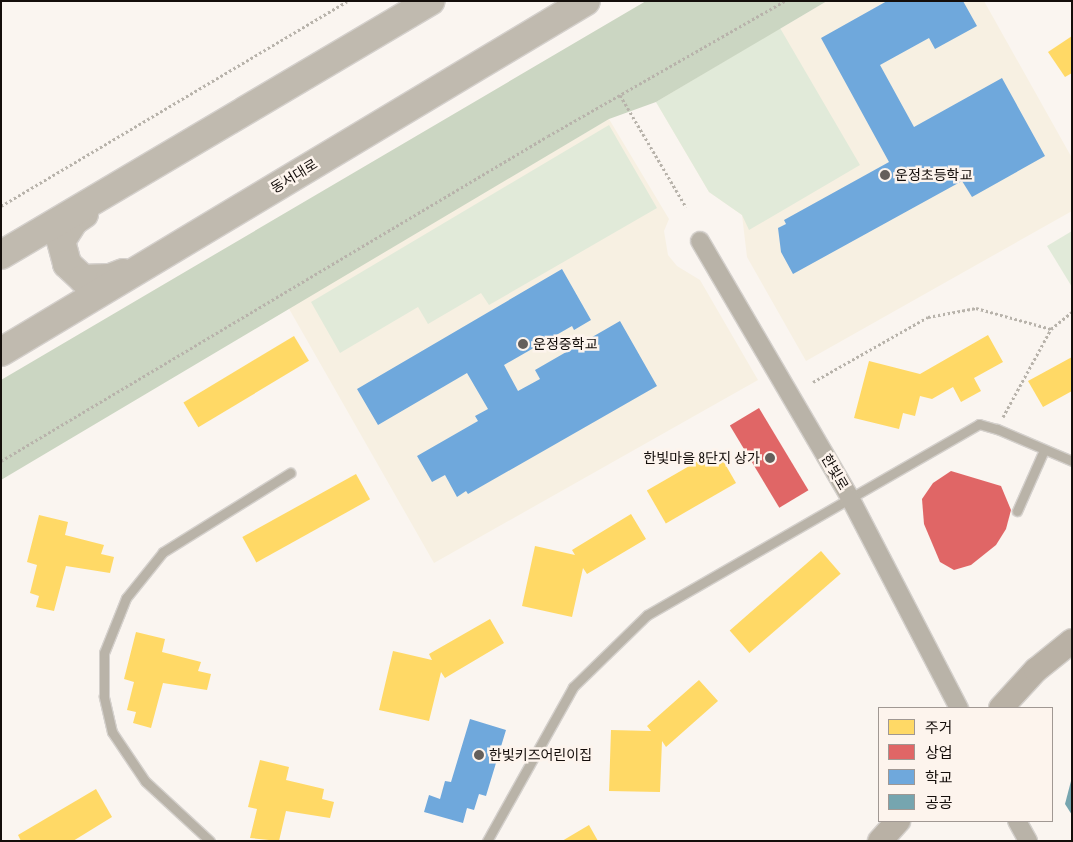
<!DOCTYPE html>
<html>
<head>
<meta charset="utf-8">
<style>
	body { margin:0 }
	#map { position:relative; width:1073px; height:842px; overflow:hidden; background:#faf5f0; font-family:"Roboto Condensed","Noto Sans KR",sans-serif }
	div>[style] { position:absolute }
	.education>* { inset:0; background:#f7f0e2 }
	.green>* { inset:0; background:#e1ead9 }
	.forest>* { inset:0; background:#cbd6c2 }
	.homes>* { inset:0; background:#ffd966; transform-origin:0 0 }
	.shops>* { inset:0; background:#e06666; transform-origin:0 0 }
	.schools>* { inset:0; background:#6fa8dc }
	.public>* { inset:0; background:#76a5af }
	.path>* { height:3px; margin-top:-1.5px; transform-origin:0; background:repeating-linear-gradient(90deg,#b8b3ab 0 2.5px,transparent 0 5px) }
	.roads { filter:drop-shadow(1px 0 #d4d0cc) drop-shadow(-1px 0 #d4d0cc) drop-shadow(0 1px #d4d0cc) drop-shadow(0 -1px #d4d0cc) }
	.lane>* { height:9px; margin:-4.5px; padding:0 4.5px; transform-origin:4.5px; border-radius:4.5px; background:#b9b3a8 }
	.street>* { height:18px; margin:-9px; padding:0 9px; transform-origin:9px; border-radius:9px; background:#b9b3a8 }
	.secondary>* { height:24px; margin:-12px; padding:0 12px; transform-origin:12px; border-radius:12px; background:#b9b1a5 }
	.highway>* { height:28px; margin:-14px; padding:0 14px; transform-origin:14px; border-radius:14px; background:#c0baaf }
	.dots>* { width:14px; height:14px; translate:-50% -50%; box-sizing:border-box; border:2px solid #fdf4ed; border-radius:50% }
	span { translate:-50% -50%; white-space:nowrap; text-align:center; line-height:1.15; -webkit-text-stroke:5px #fdf4ed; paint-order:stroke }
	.poi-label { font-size:14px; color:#140e0b }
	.left { translate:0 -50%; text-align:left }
	.right { translate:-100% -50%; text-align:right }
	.street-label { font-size:14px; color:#140e0b }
	.frame { position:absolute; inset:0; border:2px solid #140e0b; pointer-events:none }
	.legend { position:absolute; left:878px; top:707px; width:175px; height:115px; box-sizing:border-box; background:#fdf4ed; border:1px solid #a09893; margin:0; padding:6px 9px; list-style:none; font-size:15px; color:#140e0b }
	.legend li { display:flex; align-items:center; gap:10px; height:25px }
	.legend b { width:25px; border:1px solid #a09893 }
</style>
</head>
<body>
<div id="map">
	<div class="education">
		<i style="clip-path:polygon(827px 1px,984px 1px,1072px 158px,1072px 211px,806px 361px,747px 257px,742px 215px,709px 192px,656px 102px)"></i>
		<i style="clip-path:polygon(609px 119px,669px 219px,664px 231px,668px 255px,677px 266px,700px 280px,758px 380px,434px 563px,288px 307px)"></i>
	</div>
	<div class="green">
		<i style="clip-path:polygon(780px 28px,860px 165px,749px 230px,742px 215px,709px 192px,656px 102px)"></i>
		<i style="clip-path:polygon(609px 125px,657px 208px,489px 305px,481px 293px,428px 324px,418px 307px,340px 353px,311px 302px)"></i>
		<i style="clip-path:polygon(1072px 231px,1072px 287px,1047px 246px)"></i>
	</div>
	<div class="forest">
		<i style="clip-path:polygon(646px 1px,827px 1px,656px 102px,609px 119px,1px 480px,1px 380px)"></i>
	</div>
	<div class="homes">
		<i style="clip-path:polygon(1072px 36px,1072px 73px,1065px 77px,1048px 52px)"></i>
		<i style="clip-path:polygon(988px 335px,1003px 362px,974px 378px,981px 391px,961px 402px,953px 387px,932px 399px,920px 396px,915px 416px,903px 413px,899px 429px,854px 418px,869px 361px,920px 374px)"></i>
		<i style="left:294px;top:336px;width:29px;height:129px;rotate:59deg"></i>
		<i style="clip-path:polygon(1072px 357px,1072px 391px,1043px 407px,1028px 381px)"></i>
		<i style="left:717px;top:450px;width:38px;height:81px;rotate:60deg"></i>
		<i style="left:356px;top:474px;width:29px;height:130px;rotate:61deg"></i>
		<i style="clip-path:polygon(631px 514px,646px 539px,587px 574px,583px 568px,572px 617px,522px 606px,535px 546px,575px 555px,572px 550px)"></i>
		<i style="clip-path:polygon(39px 515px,68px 522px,65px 535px,104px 545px,101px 554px,114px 557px,110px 573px,66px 566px,54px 611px,36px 607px,39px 596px,30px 593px,37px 565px,27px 562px)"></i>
		<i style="left:821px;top:551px;width:30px;height:121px;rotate:49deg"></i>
		<i style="clip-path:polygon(490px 619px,504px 643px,445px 678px,441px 672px,429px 721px,379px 710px,393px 651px,432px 660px,429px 654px)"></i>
		<i style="clip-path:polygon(136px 632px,165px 639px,162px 652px,201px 662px,198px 671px,211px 674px,207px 690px,163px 683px,151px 728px,133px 723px,136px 712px,127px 710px,134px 682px,124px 679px)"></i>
		<i style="clip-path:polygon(699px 680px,718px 701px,666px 747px,662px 741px,660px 792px,609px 791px,611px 730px,651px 731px,647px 726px)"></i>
		<i style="clip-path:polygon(260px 760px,289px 767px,286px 780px,324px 789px,322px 799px,334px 802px,330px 818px,286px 811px,279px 841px,250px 838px,257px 809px,248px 807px)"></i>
		<i style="clip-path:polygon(96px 789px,112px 817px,73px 841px,21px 841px,18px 835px)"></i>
		<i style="clip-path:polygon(589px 825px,598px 841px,562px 841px)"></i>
	</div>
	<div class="shops">
		<i style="left:759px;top:408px;width:96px;height:34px;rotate:59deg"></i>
		<i style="clip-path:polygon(951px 471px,1001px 486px,1011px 510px,1006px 529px,996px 545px,971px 565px,954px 570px,940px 562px,924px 524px,922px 499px,933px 483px)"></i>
	</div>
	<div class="schools">
		<i style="clip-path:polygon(887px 1px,963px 1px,977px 26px,935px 49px,929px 38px,880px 65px,914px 127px,1002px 78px,1045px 156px,972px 197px,962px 181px,793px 274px,781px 252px,778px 228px,786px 224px,784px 220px,889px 162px,821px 38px)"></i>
		<i style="clip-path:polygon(562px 269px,591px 320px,574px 330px,572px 326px,504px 365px,518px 391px,540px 379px,535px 370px,620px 321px,657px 386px,468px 494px,466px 491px,457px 497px,445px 475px,432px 482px,417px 456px,478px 421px,475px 416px,488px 409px,467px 373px,378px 425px,357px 389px)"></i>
		<i style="clip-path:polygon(470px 719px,506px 730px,486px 796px,479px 794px,474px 810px,467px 808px,463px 823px,424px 812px,429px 795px,440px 799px,445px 781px,451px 782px)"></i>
	</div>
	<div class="public">
		<i style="clip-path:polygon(1071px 781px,1072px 781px,1072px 815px,1065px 804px)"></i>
	</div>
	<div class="path">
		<i style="left:620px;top:95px;width:130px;rotate:59.5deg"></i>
		<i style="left:1px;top:206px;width:402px;rotate:-30.6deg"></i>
		<i style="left:813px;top:382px;width:132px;rotate:-29.5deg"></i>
		<i style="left:928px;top:317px;width:49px;rotate:-10.6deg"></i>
		<i style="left:976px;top:308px;width:78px;rotate:15.6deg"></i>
		<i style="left:1003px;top:417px;width:100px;rotate:-61.4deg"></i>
		<i style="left:1051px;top:329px;width:27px;rotate:-39deg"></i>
		<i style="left:1px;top:461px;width:636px;rotate:-30.72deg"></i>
		<i style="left:548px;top:136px;width:273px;rotate:-29.7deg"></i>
	</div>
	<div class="roads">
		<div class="lane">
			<i style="left:1017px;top:511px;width:67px;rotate:-66.1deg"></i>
			<i style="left:210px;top:841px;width:88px;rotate:-137.3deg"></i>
			<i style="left:145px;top:781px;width:59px;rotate:-124deg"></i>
			<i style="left:112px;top:732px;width:37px;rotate:-103deg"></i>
			<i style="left:104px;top:696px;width:43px;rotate:-90deg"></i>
			<i style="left:104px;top:653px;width:59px;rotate:-68.2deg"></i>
			<i style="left:126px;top:598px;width:59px;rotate:-51.2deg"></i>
			<i style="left:163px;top:552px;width:150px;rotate:-31.9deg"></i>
			<i style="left:487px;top:841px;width:176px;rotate:-60.8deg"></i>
			<i style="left:573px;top:687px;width:103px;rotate:-44.2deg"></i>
			<i style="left:647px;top:615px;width:383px;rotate:-29.9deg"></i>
			<i style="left:979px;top:424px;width:19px;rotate:16deg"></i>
			<i style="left:997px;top:429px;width:82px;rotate:23.1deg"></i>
		</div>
		<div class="street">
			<i style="left:700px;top:241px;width:298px;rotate:59.7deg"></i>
			<i style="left:850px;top:498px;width:237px;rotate:62.6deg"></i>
			<i style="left:1017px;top:821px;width:23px;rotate:61deg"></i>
		</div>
		<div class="secondary">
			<i style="left:1001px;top:708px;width:52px;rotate:-47.4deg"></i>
			<i style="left:1036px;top:670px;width:46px;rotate:-38.9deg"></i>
			<i style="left:880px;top:841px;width:27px;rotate:-48deg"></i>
		</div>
		<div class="highway">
			<i style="left:84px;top:214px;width:12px;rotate:145deg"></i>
			<i style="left:74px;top:221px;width:24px;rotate:123deg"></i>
			<i style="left:61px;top:241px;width:24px;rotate:75deg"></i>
			<i style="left:67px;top:264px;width:22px;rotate:43deg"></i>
			<i style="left:83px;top:279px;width:27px;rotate:-2deg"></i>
			<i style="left:110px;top:278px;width:14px;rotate:-21deg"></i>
			<i style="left:1px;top:255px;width:499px;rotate:-30.6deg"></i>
			<i style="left:1px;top:352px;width:682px;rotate:-30.96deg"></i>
		</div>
	</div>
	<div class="dots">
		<i style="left:885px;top:175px;background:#645f5b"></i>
		<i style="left:523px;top:344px;background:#645f5b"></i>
		<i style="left:770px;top:458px;background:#645f5b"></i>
		<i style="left:479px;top:755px;background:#645f5b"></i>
	</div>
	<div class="poi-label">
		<span class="left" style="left:895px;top:175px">운정초등학교</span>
		<span class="left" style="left:533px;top:344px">운정중학교</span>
		<span class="right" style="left:760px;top:458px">한빛마을 8단지 상가</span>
		<span class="left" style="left:489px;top:755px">한빛키즈어린이집</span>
	</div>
	<div class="street-label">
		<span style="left:294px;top:176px;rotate:-31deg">동서대로</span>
		<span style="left:835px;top:472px;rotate:60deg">한빛로</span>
	</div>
	<div class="frame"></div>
	<ul class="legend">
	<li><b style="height:14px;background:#ffd966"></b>주거</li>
	<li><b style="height:14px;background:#e06666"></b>상업</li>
	<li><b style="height:14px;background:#6fa8dc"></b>학교</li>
	<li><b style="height:14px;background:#76a5af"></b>공공</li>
	</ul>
</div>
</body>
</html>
